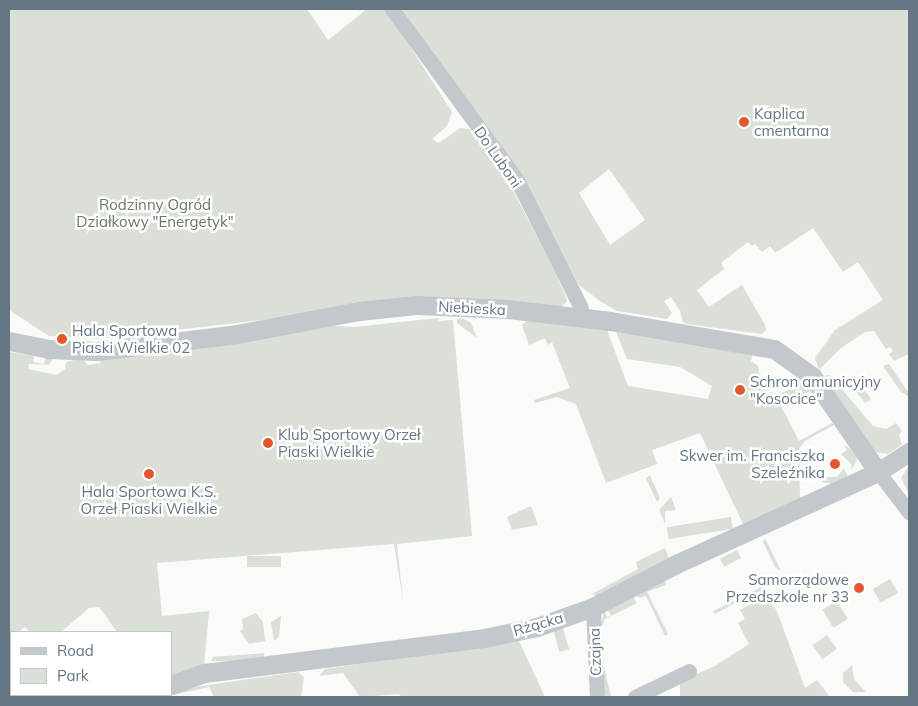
<!DOCTYPE html>
<html>
<head>
<meta charset="utf-8">
<style>
	body { margin:0 }
	#map { position:relative; width:918px; height:706px; overflow:hidden; background:#fafaf8; font-family:Mulish,sans-serif }
	div>[style] { position:absolute }
	.green>* { inset:0; background:#dadfd7; transform-origin:0 0 }
	.minor>* { height:15px; margin:-7.5px; padding:0 7.5px; transform-origin:7.5px; border-radius:7.5px; background:#c3c8cc }
	.tertiary>* { height:19px; margin:-9.5px; padding:0 9.5px; transform-origin:9.5px; border-radius:9.5px; background:#c3c8cc }
	.dots>* { width:14px; height:14px; translate:-50% -50%; box-sizing:border-box; border:2px solid #fff; border-radius:50% }
	span { translate:-50% -50%; white-space:nowrap; text-align:center; line-height:1.15; -webkit-text-stroke:5px #fff; paint-order:stroke }
	.poi-label { font-size:15px; color:#657683 }
	.left { translate:0 -50%; text-align:left }
	.right { translate:-100% -50%; text-align:right }
	.street-label { font-size:15px; color:#657683 }
	.park-label { font-size:15px; color:#687a64 }
	.frame { position:absolute; inset:0; border:10px solid #657683; pointer-events:none }
	.legend { position:absolute; left:10px; top:631px; width:162px; height:65px; box-sizing:border-box; background:#fff; border:1px solid #c1c8cd; margin:0; padding:6px 9px; list-style:none; font-size:15px; color:#657683 }
	.legend li { display:flex; align-items:center; gap:10px; height:25px }
	.legend b { width:25px; border:1px solid #c1c8cd }
</style>
</head>
<body>
<div id="map">
	<div class="green">
		<i style="clip-path:polygon(9px 9px,307px 9px,328px 40px,367px 9px,386px 9px,452px 112px,447px 126px,432px 139px,439px 143px,460px 128px,469px 129px,507px 179px,554px 270px,567px 300px,565px 304px,560px 307px,288px 317px,97px 339px,49px 336px,9px 310px)"></i>
		<i style="clip-path:polygon(evenodd,402px 9px,909px 9px,909px 354px,894px 361px,889px 354px,893px 351px,890px 347px,886px 349px,874px 331px,865px 332px,841px 348px,819px 370px,815px 358px,835px 330px,883px 300px,858px 262px,843px 272px,813px 228px,775px 253px,770px 246px,762px 252px,755px 244px,752px 246px,748px 242px,721px 263px,724px 269px,697px 290px,709px 307px,742px 285px,765px 325px,766px 330px,762px 334px,687px 324px,683px 322px,680px 311px,671px 297px,664px 301px,672px 313px,667px 319px,617px 311px,600px 301px,579px 285px,556px 244px,402px 9px,609px 169px,645px 220px,610px 245px,579px 193px,609px 169px)"></i>
		<i style="clip-path:polygon(438px 318px,439px 321px,453px 320px,472px 536px,397px 544px,403px 601px,394px 544px,157px 563px,162px 616px,209px 611px,204px 666px,171px 678px,171px 632px,117px 632px,99px 607px,89px 608px,61px 632px,30px 632px,25px 627px,18px 632px,11px 632px,9px 640px,9px 352px,34px 356px,33px 362px,44px 364px,45px 357px,53px 358px,49px 365px,29px 364px,28px 369px,56px 375px,65px 369px,66px 362px,82px 358px,88px 365px,101px 363px,100px 359px,319px 325px,354px 327px)"></i>
		<i style="clip-path:polygon(462px 318px,471px 323px,477px 338px,457px 323px,457px 319px)"></i>
		<i style="clip-path:polygon(528px 320px,607px 330px,628px 386px,708px 399px,712px 386px,680px 367px,627px 359px,616px 332px,753px 353px,751px 361px,758px 366px,762px 387px,770px 391px,773px 398px,791px 388px,797px 375px,815px 395px,810px 391px,781px 406px,799px 441px,832px 423px,834px 425px,805px 441px,799px 449px,800px 499px,743px 524px,700px 433px,652px 450px,657px 464px,606px 483px,576px 404px,557px 397px,535px 403px,534px 400px,570px 388px,552px 342px,548px 345px,545px 338px,529px 345px,522px 325px)"></i>
		<i style="clip-path:polygon(889px 364px,908px 392px,908px 396px,901px 392px,883px 366px)"></i>
		<i style="clip-path:polygon(830px 375px,873px 426px,886px 429px,896px 423px,902px 431px,899px 435px,902px 445px,888px 454px,875px 452px,823px 376px)"></i>
		<i style="clip-path:polygon(855px 376px,871px 399px,865px 403px,848px 381px)"></i>
		<i style="clip-path:polygon(844px 445px,851px 449px,857px 459px,851px 471px,852px 465px,841px 454px,847px 450px)"></i>
		<i style="clip-path:polygon(909px 466px,909px 494px,901px 478px)"></i>
		<i style="clip-path:polygon(844px 468px,848px 477px,833px 484px,821px 482px,827px 477px,837px 477px)"></i>
		<i style="clip-path:polygon(650px 475px,660px 498px,657px 502px,646px 478px)"></i>
		<i style="clip-path:polygon(671px 497px,676px 510px,665px 511px,665px 524px,659px 510px)"></i>
		<i style="clip-path:polygon(531px 506px,538px 525px,512px 530px,507px 517px)"></i>
		<i style="left:731px;top:517px;width:12px;height:65px;rotate:81deg"></i>
		<i style="clip-path:polygon(765px 538px,781px 571px,775px 567px,763px 542px)"></i>
		<i style="clip-path:polygon(665px 548px,669px 558px,596px 596px,592px 594px,638px 569px,636px 562px)"></i>
		<i style="left:737px;top:550px;width:9px;height:19px;rotate:63deg"></i>
		<i style="left:281px;top:556px;width:11px;height:34px;rotate:90deg"></i>
		<i style="left:890px;top:579px;width:16px;height:20px;rotate:60deg"></i>
		<i style="clip-path:polygon(665px 581px,666px 585px,647px 592px,668px 634px,665px 636px,646px 596px,640px 598px,634px 595px)"></i>
		<i style="clip-path:polygon(764px 586px,778px 614px,805px 688px,817px 680px,830px 697px,680px 697px,680px 681px,715px 666px,749px 644px,738px 623px,745px 619px,740px 610px,749px 605px,748px 602px,740px 605px,737px 602px,715px 614px,713px 611px)"></i>
		<i style="clip-path:polygon(633px 596px,637px 603px,605px 619px,601px 628px,604px 610px,607px 617px,611px 616px,607px 608px)"></i>
		<i style="left:837px;top:601px;width:21px;height:17px;rotate:59deg"></i>
		<i style="clip-path:polygon(256px 613px,263px 622px,265px 641px,249px 644px,240px 631px,243px 629px,242px 619px)"></i>
		<i style="clip-path:polygon(281px 616px,279px 637px,274px 641px,271px 622px)"></i>
		<i style="left:563px;top:628px;width:22px;height:10px;rotate:74deg"></i>
		<i style="left:827px;top:635px;width:17px;height:18px;rotate:54deg"></i>
		<i style="clip-path:polygon(519px 641px,545px 697px,402px 697px,398px 694px,360px 697px,343px 673px,319px 676px,325px 669px)"></i>
		<i style="clip-path:polygon(264px 653px,264px 660px,211px 661px,213px 657px)"></i>
		<i style="clip-path:polygon(603px 662px,611px 697px,604px 695px)"></i>
		<i style="clip-path:polygon(852px 665px,854px 679px,866px 692px,853px 692px,843px 682px,843px 673px)"></i>
		<i style="clip-path:polygon(298px 672px,304px 677px,301px 697px,214px 697px,209px 687px,164px 697px,195px 687px)"></i>
	</div>
	<div class="minor">
		<i style="left:392px;top:9px;width:212px;rotate:53.8deg"></i>
		<i style="left:517px;top:180px;width:141px;rotate:63.4deg"></i>
		<i style="left:580px;top:306px;width:11px;rotate:75deg"></i>
		<i style="left:878px;top:472px;width:51px;rotate:52.2deg"></i>
		<i style="left:593px;top:607px;width:90px;rotate:87.5deg"></i>
		<i style="left:635px;top:697px;width:60px;rotate:-25.7deg"></i>
	</div>
	<div class="tertiary">
		<i style="left:9px;top:341px;width:41px;rotate:11.3deg"></i>
		<i style="left:49px;top:349px;width:48px;rotate:2.4deg"></i>
		<i style="left:97px;top:351px;width:141px;rotate:-6.9deg"></i>
		<i style="left:237px;top:334px;width:124px;rotate:-10.7deg"></i>
		<i style="left:359px;top:311px;width:57px;rotate:-6deg"></i>
		<i style="left:416px;top:305px;width:91px;rotate:2.5deg"></i>
		<i style="left:507px;top:309px;width:104px;rotate:6.6deg"></i>
		<i style="left:610px;top:321px;width:166px;rotate:9.7deg"></i>
		<i style="left:774px;top:349px;width:47px;rotate:35.4deg"></i>
		<i style="left:812px;top:376px;width:116px;rotate:55.5deg"></i>
		<i style="left:171px;top:685px;width:35px;rotate:-20deg"></i>
		<i style="left:204px;top:673px;width:282px;rotate:-7.1deg"></i>
		<i style="left:484px;top:638px;width:54px;rotate:-11.7deg"></i>
		<i style="left:537px;top:627px;width:59px;rotate:-19.7deg"></i>
		<i style="left:593px;top:607px;width:93px;rotate:-27.4deg"></i>
		<i style="left:676px;top:564px;width:222px;rotate:-24.5deg"></i>
		<i style="left:878px;top:472px;width:37px;rotate:-33deg"></i>
		<i style="left:142px;top:697px;width:5px;rotate:-22deg"></i>
	</div>
	<div class="dots">
		<i style="left:744px;top:122px;background:#e4572e"></i>
		<i style="left:62px;top:339px;background:#e4572e"></i>
		<i style="left:740px;top:390px;background:#e4572e"></i>
		<i style="left:268px;top:443px;background:#e4572e"></i>
		<i style="left:835px;top:464px;background:#e4572e"></i>
		<i style="left:149px;top:474px;background:#e4572e"></i>
		<i style="left:859px;top:588px;background:#e4572e"></i>
	</div>
	<div class="poi-label">
		<span class="left" style="left:754px;top:122px">Kaplica<br>cmentarna</span>
		<span class="left" style="left:72px;top:339px">Hala Sportowa<br>Piaski Wielkie 02</span>
		<span class="left" style="left:750px;top:390px">Schron amunicyjny<br>"Kosocice"</span>
		<span class="left" style="left:278px;top:443px">Klub Sportowy Orzeł<br>Piaski Wielkie</span>
		<span class="right" style="left:825px;top:464px">Skwer im. Franciszka<br>Szeleźnika</span>
		<span style="left:149px;top:500px">Hala Sportowa K.S.<br>Orzeł Piaski Wielkie</span>
		<span class="right" style="left:849px;top:588px">Samorządowe<br>Przedszkole nr 33</span>
	</div>
	<div class="street-label">
		<span style="left:498px;top:157px;rotate:55deg">Do Luboni</span>
		<span style="left:472px;top:308px;rotate:3deg">Niebieska</span>
		<span style="left:538px;top:624px;rotate:-16deg">Rżącka</span>
		<span style="left:595px;top:652px;rotate:-92deg">Czajna</span>
	</div>
	<div class="park-label">
		<span style="left:155px;top:213px">Rodzinny Ogród<br>Działkowy "Energetyk"</span>
	</div>
	<div class="frame"></div>
	<ul class="legend">
	<li><b style="height:6px;background:#c3c8cc"></b>Road</li>
	<li><b style="height:14px;background:#dadfd7"></b>Park</li>
	</ul>
</div>
</body>
</html>
